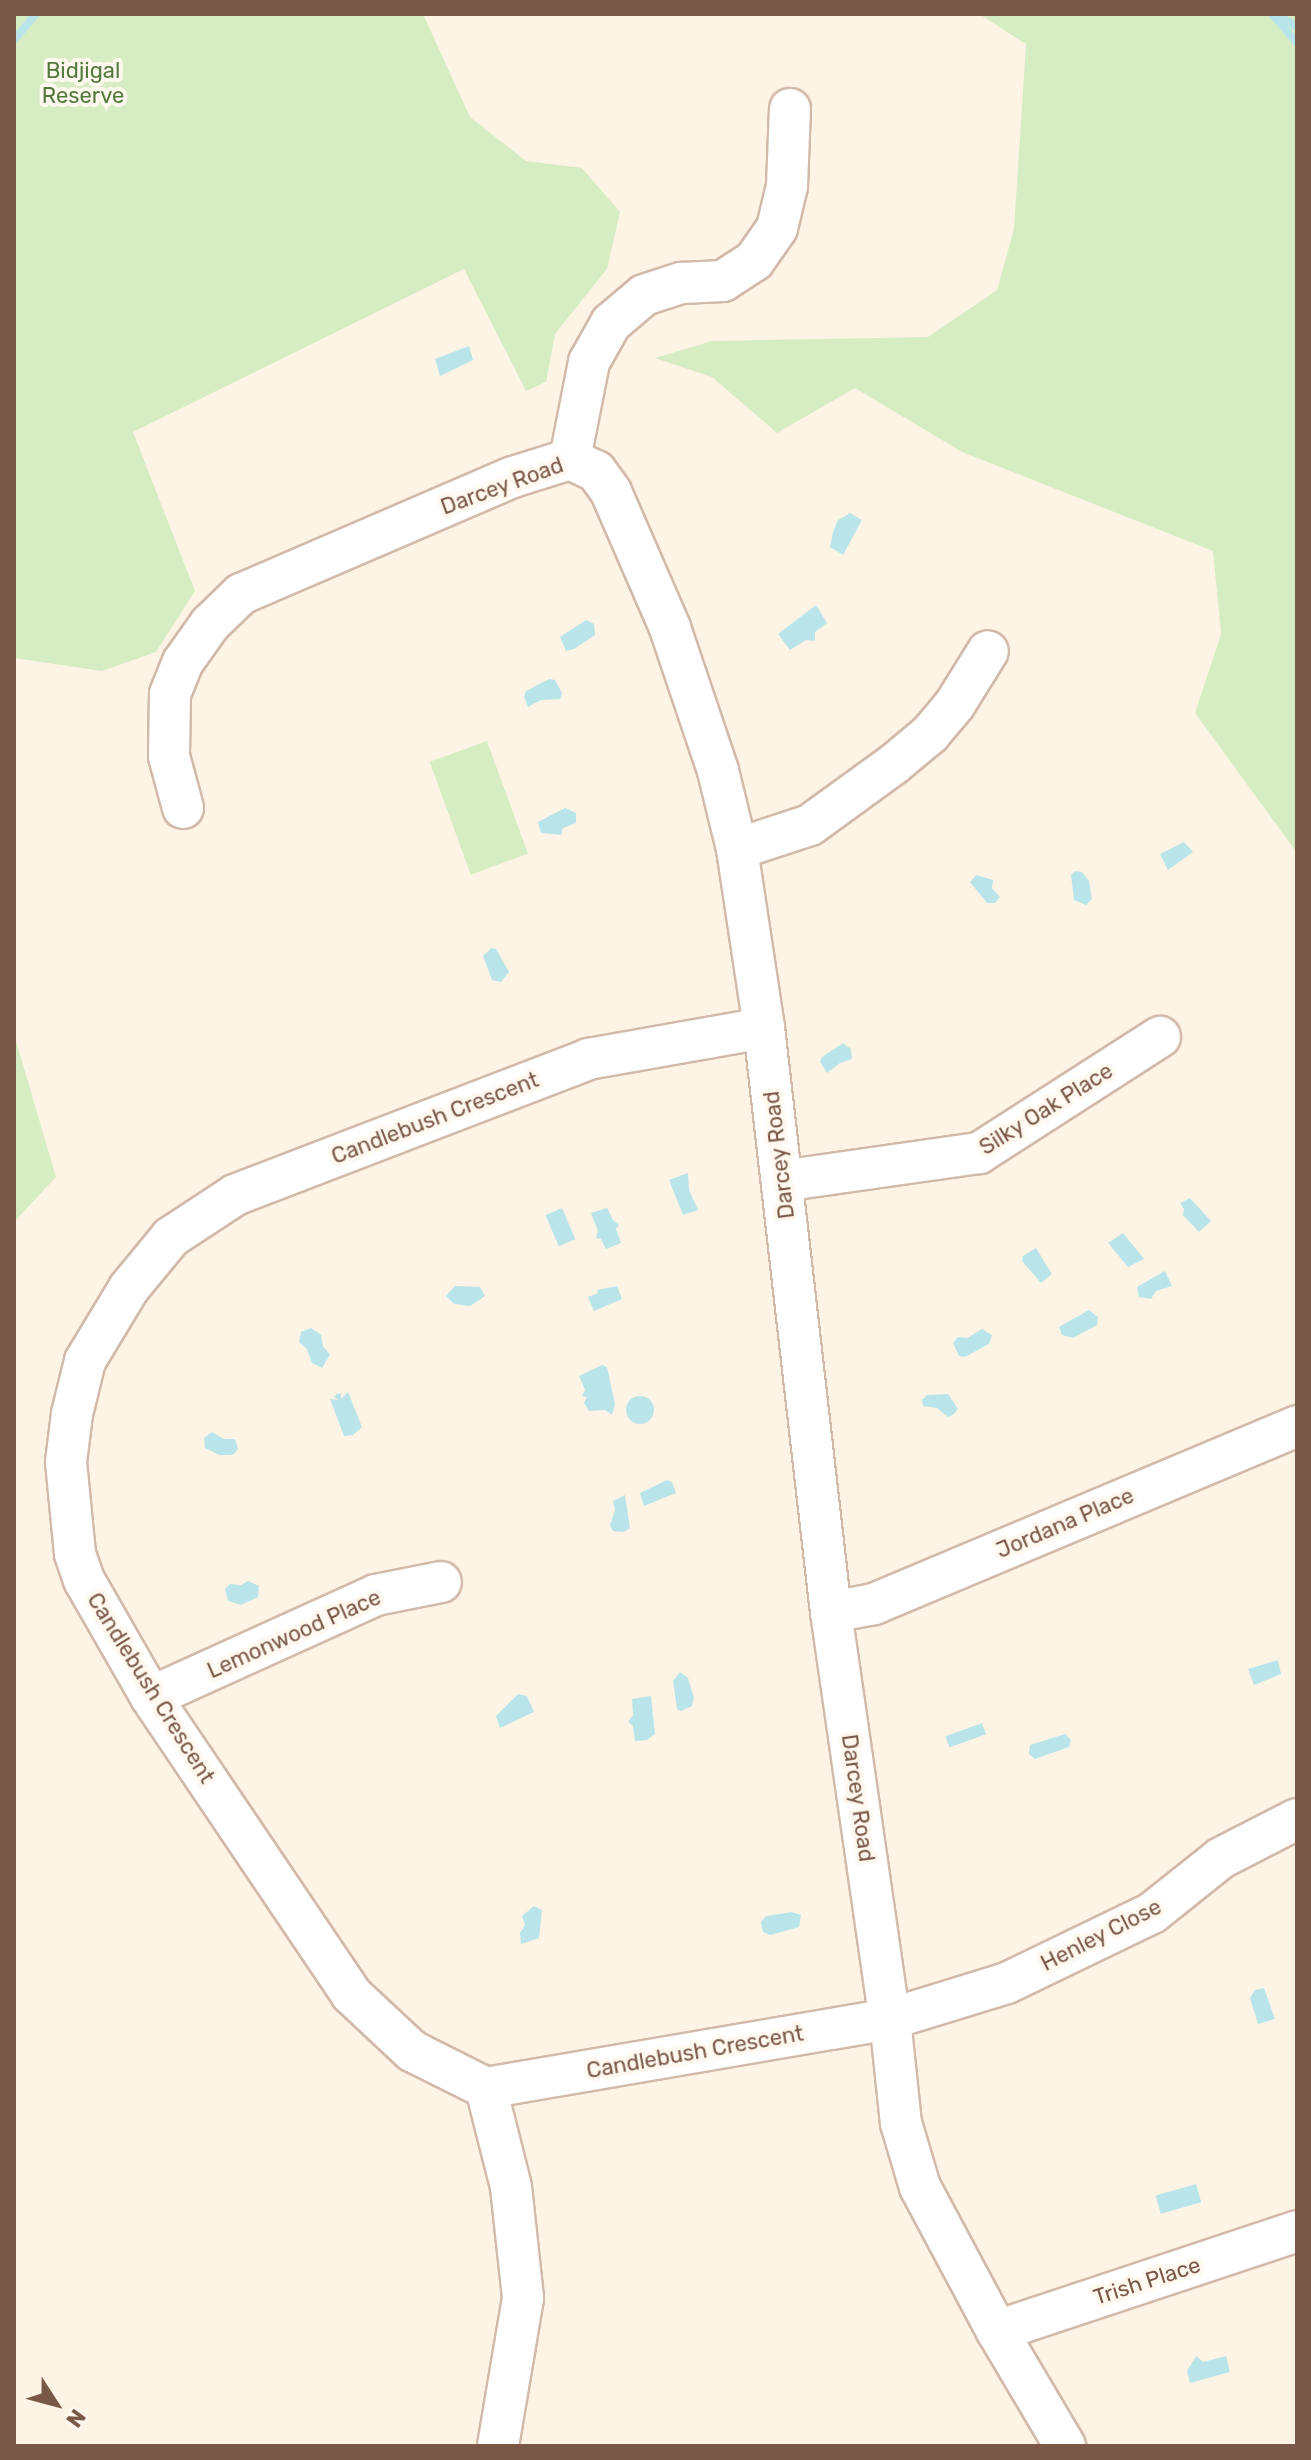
<!DOCTYPE html>
<html>
<head>
<meta charset="utf-8">
<style>
	body { margin:0 }
	#map { position:relative; width:1311px; height:2460px; overflow:hidden; background:#fef4e6; font-family:Rubik,sans-serif }
	div>[style] { position:absolute }
	.green>* { inset:0; background:#d6edc3; transform-origin:0 0 }
	.water>* { inset:0; background:#b9e5ea; transform-origin:0 0 }
	.round { border-radius:50% }
	.stream>* { height:8px; margin:-4px; padding:0 4px; transform-origin:4px; border-radius:4px; background:#b9e5ea }
	.roads { filter:drop-shadow(2px 0 #d1baaa) drop-shadow(-2px 0 #d1baaa) drop-shadow(0 2px #d1baaa) drop-shadow(0 -2px #d1baaa) }
	.minor>* { height:40px; margin:-20px; padding:0 20px; transform-origin:20px; border-radius:20px; background:#fff }
	span { translate:-50% -50%; white-space:nowrap; text-align:center; line-height:1.15; -webkit-text-stroke:8px #fff8ee; paint-order:stroke }
	.park-label { font-size:22px; color:#527a3c }
	.street-label { font-size:22px; color:#7a5848 }
	.frame { position:absolute; inset:0; border:16px solid #7a5848; pointer-events:none }
	.north { position:absolute; left:16px; top:2364px; width:80px; height:80px; -webkit-text-stroke:6px #fff8ee; paint-order:stroke; rotate:126deg; font-size:22px; font-weight:700; line-height:32px; text-align:center; color:#7a5848 }
	.north::after { content:''; display:block; margin:auto; width:28px; height:36px; background:#7a5848; clip-path:polygon(50% 0,100% 100%,50% 72%,0 100%) }
</style>
</head>
<body>
<div id="map">
	<div class="green">
		<i style="clip-path:polygon(14px 14px,423px 14px,470px 117px,526px 161px,582px 168px,620px 212px,607px 269px,555px 334px,546px 382px,526px 391px,464px 269px,133px 432px,195px 591px,156px 652px,102px 671px,14px 658px)"></i>
		<i style="clip-path:polygon(979px 14px,1297px 14px,1297px 853px,1195px 713px,1221px 634px,1213px 551px,962px 452px,855px 388px,777px 433px,712px 377px,655px 358px,712px 341px,928px 337px,997px 290px,1014px 229px,1026px 44px)"></i>
		<i style="left:487px;top:741px;width:120px;height:61px;rotate:70deg"></i>
		<i style="clip-path:polygon(14px 1034px,56px 1177px,14px 1222px)"></i>
	</div>
	<div class="water">
		<i style="clip-path:polygon(469px 346px,473px 360px,440px 376px,435px 359px)"></i>
		<i style="clip-path:polygon(850px 513px,862px 520px,843px 555px,830px 547px,833px 532px,838px 520px)"></i>
		<i style="clip-path:polygon(816px 605px,827px 623px,815px 632px,815px 641px,806px 640px,790px 650px,778px 634px)"></i>
		<i style="clip-path:polygon(586px 620px,594px 624px,595px 635px,574px 649px,566px 651px,560px 637px)"></i>
		<i style="clip-path:polygon(549px 679px,555px 680px,562px 693px,560px 699px,541px 700px,528px 707px,524px 696px,526px 691px)"></i>
		<i style="clip-path:polygon(565px 808px,576px 813px,576px 823px,563px 828px,561px 835px,541px 833px,538px 822px)"></i>
		<i style="clip-path:polygon(1184px 842px,1193px 852px,1168px 870px,1160px 854px)"></i>
		<i style="clip-path:polygon(1075px 871px,1082px 872px,1089px 881px,1092px 899px,1086px 905px,1074px 900px,1071px 875px)"></i>
		<i style="clip-path:polygon(976px 875px,993px 880px,992px 888px,1000px 897px,995px 903px,987px 903px,970px 882px)"></i>
		<i style="clip-path:polygon(491px 948px,496px 949px,509px 972px,501px 982px,492px 980px,483px 956px)"></i>
		<i style="clip-path:polygon(843px 1043px,851px 1049px,852px 1059px,840px 1063px,827px 1073px,820px 1062px,822px 1057px)"></i>
		<i style="clip-path:polygon(688px 1173px,689px 1190px,698px 1210px,683px 1215px,669px 1180px)"></i>
		<i style="clip-path:polygon(1190px 1198px,1211px 1221px,1199px 1232px,1183px 1215px,1184px 1209px,1180px 1203px)"></i>
		<i style="left:562px;top:1208px;width:34px;height:18px;rotate:67deg"></i>
		<i style="clip-path:polygon(607px 1208px,613px 1220px,619px 1225px,616px 1229px,621px 1243px,606px 1249px,601px 1239px,596px 1238px,598px 1231px,591px 1213px)"></i>
		<i style="clip-path:polygon(1123px 1233px,1144px 1259px,1128px 1267px,1108px 1243px)"></i>
		<i style="clip-path:polygon(1036px 1248px,1052px 1274px,1041px 1283px,1022px 1261px,1023px 1256px)"></i>
		<i style="clip-path:polygon(1165px 1271px,1172px 1286px,1156px 1291px,1151px 1299px,1139px 1297px,1137px 1287px)"></i>
		<i style="clip-path:polygon(455px 1286px,480px 1287px,485px 1296px,470px 1306px,454px 1304px,446px 1296px)"></i>
		<i style="clip-path:polygon(617px 1286px,622px 1299px,594px 1311px,588px 1297px,598px 1293px,597px 1290px)"></i>
		<i style="clip-path:polygon(1089px 1310px,1098px 1317px,1097px 1325px,1073px 1338px,1062px 1335px,1059px 1327px)"></i>
		<i style="clip-path:polygon(311px 1328px,321px 1335px,323px 1346px,330px 1355px,322px 1368px,312px 1363px,307px 1349px,299px 1342px,301px 1332px)"></i>
		<i style="clip-path:polygon(982px 1329px,992px 1335px,989px 1344px,965px 1357px,959px 1356px,953px 1343px,958px 1337px,967px 1338px)"></i>
		<i style="clip-path:polygon(602px 1365px,607px 1367px,615px 1404px,612px 1415px,605px 1410px,589px 1411px,584px 1403px,587px 1397px,582px 1396px,585px 1390px,579px 1376px)"></i>
		<i style="clip-path:polygon(348px 1392px,362px 1427px,353px 1435px,344px 1436px,330px 1399px,339px 1400px,334px 1397px,337px 1394px,341px 1393px,341px 1399px)"></i>
		<i style="clip-path:polygon(948px 1394px,958px 1409px,953px 1415px,948px 1417px,937px 1408px,923px 1406px,922px 1400px,927px 1395px)"></i>
		<i class="round" style="left:626px;top:1396px;width:28px;height:28px"></i>
		<i style="clip-path:polygon(212px 1432px,224px 1439px,235px 1439px,238px 1449px,233px 1455px,219px 1455px,205px 1448px,204px 1438px)"></i>
		<i style="clip-path:polygon(667px 1480px,672px 1482px,676px 1493px,644px 1506px,640px 1493px)"></i>
		<i style="clip-path:polygon(625px 1495px,630px 1528px,624px 1532px,613px 1531px,610px 1525px,615px 1510px,613px 1501px)"></i>
		<i style="clip-path:polygon(248px 1581px,259px 1586px,258px 1597px,241px 1605px,228px 1601px,225px 1589px,230px 1584px,241px 1585px)"></i>
		<i style="clip-path:polygon(1278px 1660px,1281px 1674px,1254px 1685px,1248px 1669px)"></i>
		<i style="clip-path:polygon(680px 1672px,688px 1678px,694px 1698px,692px 1706px,681px 1711px,677px 1709px,673px 1681px)"></i>
		<i style="clip-path:polygon(518px 1694px,527px 1696px,534px 1712px,500px 1728px,496px 1716px)"></i>
		<i style="clip-path:polygon(651px 1696px,655px 1734px,647px 1740px,635px 1741px,633px 1726px,628px 1722px,633px 1715px,632px 1699px)"></i>
		<i style="left:982px;top:1723px;width:12px;height:39px;rotate:70deg"></i>
		<i style="clip-path:polygon(1065px 1734px,1071px 1740px,1069px 1747px,1035px 1759px,1029px 1754px,1030px 1745px)"></i>
		<i style="clip-path:polygon(534px 1906px,542px 1910px,539px 1938px,521px 1944px,520px 1933px,525px 1925px,522px 1916px)"></i>
		<i style="clip-path:polygon(792px 1912px,801px 1915px,799px 1927px,770px 1935px,763px 1932px,761px 1922px,766px 1916px)"></i>
		<i style="clip-path:polygon(1264px 1988px,1275px 2019px,1258px 2024px,1250px 1998px,1255px 1990px)"></i>
		<i style="left:1196px;top:2184px;width:19px;height:42px;rotate:74deg"></i>
		<i style="clip-path:polygon(1196px 2356px,1203px 2362px,1226px 2356px,1230px 2372px,1190px 2383px,1187px 2371px)"></i>
	</div>
	<div class="stream">
		<i style="left:1272px;top:14px;width:38px;rotate:49deg"></i>
		<i style="left:1276px;top:14px;width:25px;rotate:32deg"></i>
		<i style="left:14px;top:40px;width:34px;rotate:-50deg"></i>
	</div>
	<div class="roads">
		<div class="minor">
			<i style="left:570px;top:459px;width:99px;rotate:-78.9deg"></i>
			<i style="left:589px;top:362px;width:45px;rotate:-60.6deg"></i>
			<i style="left:611px;top:323px;width:43px;rotate:-40.3deg"></i>
			<i style="left:644px;top:295px;width:40px;rotate:-18deg"></i>
			<i style="left:682px;top:283px;width:41px;rotate:-2.8deg"></i>
			<i style="left:723px;top:281px;width:37px;rotate:-33deg"></i>
			<i style="left:754px;top:261px;width:40px;rotate:-55.1deg"></i>
			<i style="left:777px;top:228px;width:43px;rotate:-76.6deg"></i>
			<i style="left:787px;top:186px;width:77px;rotate:-87.8deg"></i>
			<i style="left:183px;top:808px;width:54px;rotate:-105.1deg"></i>
			<i style="left:169px;top:756px;width:62px;rotate:-89.1deg"></i>
			<i style="left:170px;top:694px;width:35px;rotate:-68deg"></i>
			<i style="left:183px;top:662px;width:47px;rotate:-54.6deg"></i>
			<i style="left:210px;top:624px;width:43px;rotate:-44.1deg"></i>
			<i style="left:241px;top:594px;width:296px;rotate:-23.3deg"></i>
			<i style="left:513px;top:477px;width:60px;rotate:-17.5deg"></i>
			<i style="left:570px;top:459px;width:29px;rotate:25deg"></i>
			<i style="left:596px;top:471px;width:26px;rotate:54deg"></i>
			<i style="left:611px;top:492px;width:148px;rotate:66.5deg"></i>
			<i style="left:670px;top:628px;width:151px;rotate:71.4deg"></i>
			<i style="left:718px;top:771px;width:80px;rotate:76.3deg"></i>
			<i style="left:737px;top:849px;width:181px;rotate:81.4deg"></i>
			<i style="left:764px;top:1028px;width:588px;rotate:83.46deg"></i>
			<i style="left:831px;top:1612px;width:411px;rotate:81.8deg"></i>
			<i style="left:890px;top:2019px;width:105px;rotate:84deg"></i>
			<i style="left:901px;top:2123px;width:67px;rotate:73.5deg"></i>
			<i style="left:920px;top:2187px;width:163px;rotate:61.9deg"></i>
			<i style="left:997px;top:2331px;width:134px;rotate:59.4deg"></i>
			<i style="left:737px;top:849px;width:77px;rotate:-18.2deg"></i>
			<i style="left:810px;top:825px;width:104px;rotate:-36deg"></i>
			<i style="left:894px;top:764px;width:47px;rotate:-39.8deg"></i>
			<i style="left:930px;top:734px;width:39px;rotate:-50deg"></i>
			<i style="left:955px;top:704px;width:62px;rotate:-58.1deg"></i>
			<i style="left:764px;top:1028px;width:178px;rotate:170deg"></i>
			<i style="left:589px;top:1059px;width:379px;rotate:159deg"></i>
			<i style="left:235px;top:1195px;width:77px;rotate:146.7deg"></i>
			<i style="left:171px;top:1237px;width:66px;rotate:129.5deg"></i>
			<i style="left:129px;top:1288px;width:85px;rotate:121.1deg"></i>
			<i style="left:85px;top:1361px;width:55px;rotate:103.8deg"></i>
			<i style="left:72px;top:1414px;width:48px;rotate:97.1deg"></i>
			<i style="left:66px;top:1462px;width:92px;rotate:84.4deg"></i>
			<i style="left:75px;top:1554px;width:28px;rotate:71deg"></i>
			<i style="left:84px;top:1580px;width:135px;rotate:60.2deg"></i>
			<i style="left:151px;top:1697px;width:358px;rotate:56deg"></i>
			<i style="left:351px;top:1994px;width:83px;rotate:43.1deg"></i>
			<i style="left:412px;top:2051px;width:83px;rotate:26.6deg"></i>
			<i style="left:486px;top:2088px;width:410px;rotate:-9.7deg"></i>
			<i style="left:890px;top:2019px;width:122px;rotate:-17.1deg"></i>
			<i style="left:1007px;top:1983px;width:161px;rotate:-25.8deg"></i>
			<i style="left:1152px;top:1913px;width:88px;rotate:-38.6deg"></i>
			<i style="left:1221px;top:1858px;width:85px;rotate:-27.2deg"></i>
			<i style="left:782px;top:1181px;width:199px;rotate:-8.1deg"></i>
			<i style="left:979px;top:1153px;width:215px;rotate:-32.7deg"></i>
			<i style="left:831px;top:1612px;width:44px;rotate:-10.5deg"></i>
			<i style="left:874px;top:1604px;width:459px;rotate:-22.8deg"></i>
			<i style="left:151px;top:1697px;width:247px;rotate:-24.4deg"></i>
			<i style="left:376px;top:1595px;width:66px;rotate:-11.3deg"></i>
			<i style="left:486px;top:2088px;width:102px;rotate:75.8deg"></i>
			<i style="left:511px;top:2187px;width:112px;rotate:83.8deg"></i>
			<i style="left:523px;top:2298px;width:150px;rotate:99.6deg"></i>
			<i style="left:997px;top:2331px;width:316px;rotate:-18.4deg"></i>
		</div>
	</div>
	<div class="park-label">
		<span style="left:83px;top:83px">Bidjigal<br>Reserve</span>
	</div>
	<div class="street-label">
		<span style="left:502px;top:486px;rotate:-20deg">Darcey Road</span>
		<span style="left:1046px;top:1109px;rotate:-32deg">Silky Oak Place</span>
		<span style="left:435px;top:1118px;rotate:-21deg">Candlebush Crescent</span>
		<span style="left:779px;top:1155px;rotate:-97deg">Darcey Road</span>
		<span style="left:1065px;top:1523px;rotate:-23deg">Jordana Place</span>
		<span style="left:294px;top:1634px;rotate:-24deg">Lemonwood Place</span>
		<span style="left:151px;top:1688px;rotate:58deg">Candlebush Crescent</span>
		<span style="left:858px;top:1798px;rotate:82deg">Darcey Road</span>
		<span style="left:1101px;top:1935px;rotate:-27deg">Henley Close</span>
		<span style="left:695px;top:2052px;rotate:-10deg">Candlebush Crescent</span>
		<span style="left:1147px;top:2281px;rotate:-18deg">Trish Place</span>
	</div>
	<div class="frame"></div>
	<div class="north">N</div>
</div>
</body>
</html>
